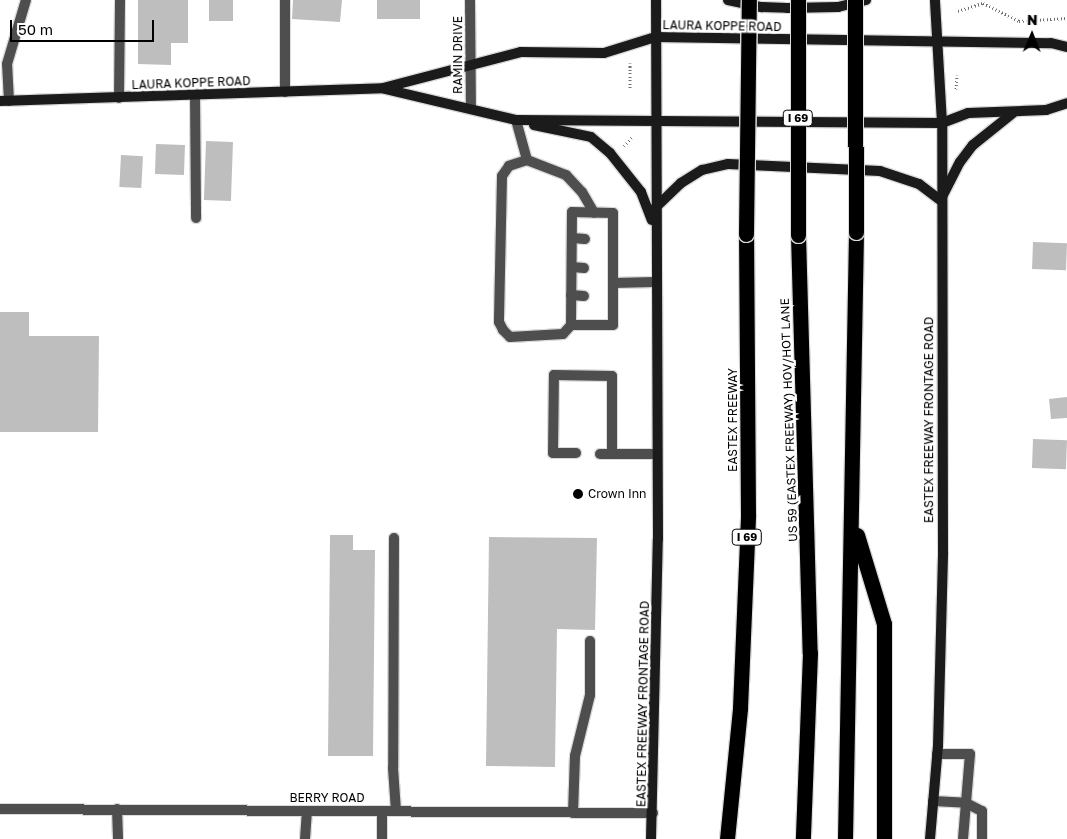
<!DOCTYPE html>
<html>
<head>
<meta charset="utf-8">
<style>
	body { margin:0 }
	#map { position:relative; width:1067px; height:839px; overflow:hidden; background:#fff; font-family:"Golos Text",sans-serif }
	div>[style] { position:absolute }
	.building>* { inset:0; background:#bebebe; transform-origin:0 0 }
	.path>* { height:3px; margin-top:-1.5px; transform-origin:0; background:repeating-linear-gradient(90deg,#707070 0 1px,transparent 0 3.5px) }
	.roads { filter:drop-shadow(1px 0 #dbdbdb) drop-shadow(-1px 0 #dbdbdb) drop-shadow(0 1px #dbdbdb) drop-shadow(0 -1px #dbdbdb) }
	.lane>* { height:10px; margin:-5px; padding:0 5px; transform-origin:5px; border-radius:5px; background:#4e4e4e }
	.street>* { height:10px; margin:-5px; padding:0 5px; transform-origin:5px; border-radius:5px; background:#4e4e4e }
	.secondary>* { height:10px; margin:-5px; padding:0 5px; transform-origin:5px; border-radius:5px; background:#1b1b1b }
	.highway>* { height:15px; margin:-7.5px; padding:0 7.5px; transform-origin:7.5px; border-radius:7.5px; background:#000 }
	.bridges { filter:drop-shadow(1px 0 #dbdbdb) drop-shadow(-1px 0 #dbdbdb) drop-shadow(0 1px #dbdbdb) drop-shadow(0 -1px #dbdbdb) }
	.highway-bridge>* { height:15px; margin:-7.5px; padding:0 7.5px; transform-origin:7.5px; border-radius:7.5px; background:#000 }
	.dots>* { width:14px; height:14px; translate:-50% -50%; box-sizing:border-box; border:2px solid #fff; border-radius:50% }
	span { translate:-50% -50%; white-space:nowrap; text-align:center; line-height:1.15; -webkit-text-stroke:4.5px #fff; paint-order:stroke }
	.shield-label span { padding:1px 4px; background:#fff; border:1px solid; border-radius:4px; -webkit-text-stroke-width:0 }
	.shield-label { font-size:11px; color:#000; font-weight:700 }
	.street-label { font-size:12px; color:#000 }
	.poi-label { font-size:12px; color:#000 }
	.left { translate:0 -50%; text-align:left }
	.north { position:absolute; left:1007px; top:10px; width:50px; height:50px; -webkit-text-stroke:4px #fff; paint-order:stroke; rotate:1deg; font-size:14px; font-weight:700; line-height:20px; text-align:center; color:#000 }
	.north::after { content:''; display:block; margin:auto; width:18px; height:22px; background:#000; clip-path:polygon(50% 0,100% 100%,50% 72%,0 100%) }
	.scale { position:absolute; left:10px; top:20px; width:144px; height:22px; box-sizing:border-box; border:2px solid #000; border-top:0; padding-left:6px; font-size:15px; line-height:18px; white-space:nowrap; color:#000; -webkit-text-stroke:4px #fff; paint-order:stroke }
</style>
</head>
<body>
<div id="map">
	<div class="building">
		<i style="clip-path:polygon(138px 0,188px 0,188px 43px,171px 43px,171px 65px,138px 64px)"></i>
		<i style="left:209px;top:0;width:24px;height:21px"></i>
		<i style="clip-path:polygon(293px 0,342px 0,340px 22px,292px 19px)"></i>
		<i style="left:377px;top:0;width:43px;height:19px"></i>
		<i style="left:206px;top:141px;width:27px;height:59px;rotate:2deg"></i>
		<i style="left:156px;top:144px;width:29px;height:30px;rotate:2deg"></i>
		<i style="left:121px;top:155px;width:22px;height:32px;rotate:3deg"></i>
		<i style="left:1033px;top:242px;width:34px;height:27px;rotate:2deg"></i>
		<i style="clip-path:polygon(0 312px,29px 312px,29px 336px,99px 336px,98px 432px,0 432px)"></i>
		<i style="clip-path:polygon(1067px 397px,1067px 418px,1051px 419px,1049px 399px)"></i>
		<i style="left:1033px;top:439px;width:34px;height:29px;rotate:2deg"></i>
		<i style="clip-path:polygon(330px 535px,353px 535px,353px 550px,375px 550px,373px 756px,328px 756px)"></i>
		<i style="clip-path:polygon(489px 537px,597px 538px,595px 630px,557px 629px,555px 767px,486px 766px)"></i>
	</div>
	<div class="path">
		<i style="left:958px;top:11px;width:26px;rotate:-18deg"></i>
		<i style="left:983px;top:3px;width:40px;rotate:26.6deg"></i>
		<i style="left:1019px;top:21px;width:48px;rotate:-3.6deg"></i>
		<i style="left:630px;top:88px;width:25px;rotate:-90deg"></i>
		<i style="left:956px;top:89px;width:14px;rotate:-86deg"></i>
		<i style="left:624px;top:146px;width:13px;rotate:-48deg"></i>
	</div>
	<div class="roads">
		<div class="lane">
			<i style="left:285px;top:92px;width:92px;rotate:-90deg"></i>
			<i style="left:195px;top:95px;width:123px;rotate:89.5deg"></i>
			<i style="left:9px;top:101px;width:37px;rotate:-93deg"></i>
			<i style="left:7px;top:64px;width:67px;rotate:-73.5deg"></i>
			<i style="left:516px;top:120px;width:41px;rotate:74.6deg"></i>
			<i style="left:527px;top:160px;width:19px;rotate:162deg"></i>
			<i style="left:509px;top:166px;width:12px;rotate:125deg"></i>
			<i style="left:502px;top:176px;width:146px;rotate:91.2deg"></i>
			<i style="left:499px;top:322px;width:9px;rotate:63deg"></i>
			<i style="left:503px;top:330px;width:10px;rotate:45deg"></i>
			<i style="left:510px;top:337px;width:53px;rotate:-3.2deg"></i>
			<i style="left:563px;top:334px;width:12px;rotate:-48deg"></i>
			<i style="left:571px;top:325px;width:113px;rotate:-89.5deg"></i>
			<i style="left:572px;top:212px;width:41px;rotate:1.4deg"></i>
			<i style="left:613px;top:213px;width:112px;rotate:90deg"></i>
			<i style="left:613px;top:325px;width:42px;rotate:180deg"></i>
			<i style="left:527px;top:160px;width:42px;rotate:21deg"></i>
			<i style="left:566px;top:175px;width:23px;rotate:47deg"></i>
			<i style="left:582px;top:192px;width:24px;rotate:60deg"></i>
			<i style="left:572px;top:238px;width:13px;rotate:4deg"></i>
			<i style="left:572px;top:267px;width:12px;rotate:5deg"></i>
			<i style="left:613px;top:283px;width:42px;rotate:-1.4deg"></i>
			<i style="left:571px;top:295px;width:13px;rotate:4deg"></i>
			<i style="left:576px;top:453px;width:23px;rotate:180deg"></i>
			<i style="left:553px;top:453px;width:78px;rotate:-89.3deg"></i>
			<i style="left:554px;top:375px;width:58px;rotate:1deg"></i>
			<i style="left:612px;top:376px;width:78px;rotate:90deg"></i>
			<i style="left:612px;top:454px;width:45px"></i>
			<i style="left:600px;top:454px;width:12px"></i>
			<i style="left:394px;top:538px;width:230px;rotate:90.2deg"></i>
			<i style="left:393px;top:768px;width:43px;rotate:86deg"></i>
			<i style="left:937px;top:754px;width:33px"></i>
			<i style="left:970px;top:754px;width:85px;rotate:94.7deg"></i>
			<i style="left:933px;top:801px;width:33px;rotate:3deg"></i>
			<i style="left:966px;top:803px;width:18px;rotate:27deg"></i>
			<i style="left:982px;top:811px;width:28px;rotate:90deg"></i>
			<i style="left:117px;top:809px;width:30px;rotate:88deg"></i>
			<i style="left:573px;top:813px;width:57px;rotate:-88deg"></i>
			<i style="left:575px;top:756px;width:63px;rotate:-76.2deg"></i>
			<i style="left:590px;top:695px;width:54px;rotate:-90deg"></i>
			<i style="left:305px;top:839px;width:28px;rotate:-86deg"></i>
			<i style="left:382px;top:839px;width:28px;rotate:-90deg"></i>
		</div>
		<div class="street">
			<i style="left:470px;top:0;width:109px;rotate:89.5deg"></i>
			<i style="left:119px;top:98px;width:98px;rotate:-89.4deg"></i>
			<i style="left:0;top:809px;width:653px;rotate:0.35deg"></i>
		</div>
		<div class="secondary">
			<i style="left:728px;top:0;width:35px;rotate:12deg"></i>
			<i style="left:762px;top:7px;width:25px;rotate:2deg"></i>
			<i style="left:787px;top:8px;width:51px;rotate:-1.1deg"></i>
			<i style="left:838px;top:7px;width:29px;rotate:-14deg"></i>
			<i style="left:385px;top:89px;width:135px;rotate:13.3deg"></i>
			<i style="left:516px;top:120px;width:426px;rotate:0.4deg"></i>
			<i style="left:942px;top:123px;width:28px;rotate:-21deg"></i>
			<i style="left:968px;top:113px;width:78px;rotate:-2.2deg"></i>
			<i style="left:1046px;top:110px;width:22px;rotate:-18deg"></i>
			<i style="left:0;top:101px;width:383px;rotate:-1.9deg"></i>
			<i style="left:383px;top:88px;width:143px;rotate:-14.6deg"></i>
			<i style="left:521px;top:52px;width:83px;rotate:0.7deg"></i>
			<i style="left:604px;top:53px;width:53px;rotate:-17.4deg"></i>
			<i style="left:655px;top:37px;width:396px;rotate:0.9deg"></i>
			<i style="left:1051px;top:43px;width:16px;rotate:14deg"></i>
			<i style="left:534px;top:125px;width:58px;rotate:11.9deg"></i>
			<i style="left:591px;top:137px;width:25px;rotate:40deg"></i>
			<i style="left:610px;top:153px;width:50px;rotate:51.5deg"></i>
			<i style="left:641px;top:192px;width:30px;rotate:69deg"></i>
			<i style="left:942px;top:197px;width:39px;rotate:-63deg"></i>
			<i style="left:960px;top:162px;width:21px;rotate:-53deg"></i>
			<i style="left:973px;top:145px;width:51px;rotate:-38.7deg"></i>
			<i style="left:654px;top:209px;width:37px;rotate:-44deg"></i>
			<i style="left:681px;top:183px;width:25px;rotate:-32deg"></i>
			<i style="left:702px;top:170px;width:27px;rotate:-13deg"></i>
			<i style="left:728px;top:164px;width:152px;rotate:2.6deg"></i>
			<i style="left:880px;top:171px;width:41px;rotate:18.4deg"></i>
			<i style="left:919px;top:184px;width:26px;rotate:37deg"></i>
			<i style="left:651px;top:839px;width:300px;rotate:-88.7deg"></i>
			<i style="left:658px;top:539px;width:539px;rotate:-90.21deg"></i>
			<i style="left:930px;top:839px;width:93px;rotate:-85.1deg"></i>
			<i style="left:938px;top:746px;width:194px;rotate:-88.5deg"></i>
			<i style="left:943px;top:552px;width:429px;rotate:-90.1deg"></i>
			<i style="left:942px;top:123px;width:123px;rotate:-93.3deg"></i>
		</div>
		<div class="highway">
			<i style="left:798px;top:235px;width:418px;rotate:88.4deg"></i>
			<i style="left:810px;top:653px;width:186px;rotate:92.2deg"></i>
			<i style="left:857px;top:535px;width:93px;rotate:73.1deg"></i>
			<i style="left:884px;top:624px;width:215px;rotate:90deg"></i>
			<i style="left:727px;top:839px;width:132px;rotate:-84.3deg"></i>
			<i style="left:740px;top:708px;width:194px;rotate:-87.6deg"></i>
			<i style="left:748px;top:514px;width:280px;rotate:-90.4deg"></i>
			<i style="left:845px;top:839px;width:607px;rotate:-88.96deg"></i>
		</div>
	</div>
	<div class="bridges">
		<div class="highway-bridge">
			<i style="left:798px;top:0;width:235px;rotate:90deg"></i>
			<i style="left:855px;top:0;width:232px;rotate:89.8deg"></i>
			<i style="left:746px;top:234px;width:234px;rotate:-89.3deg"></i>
		</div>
	</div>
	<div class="dots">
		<i style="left:578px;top:494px;background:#000"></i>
	</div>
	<div class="shield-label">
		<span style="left:798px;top:118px">I 69</span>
		<span style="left:747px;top:537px">I 69</span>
	</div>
	<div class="street-label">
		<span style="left:722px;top:26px;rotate:1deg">LAURA KOPPE ROAD</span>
		<span style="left:458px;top:55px;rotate:-90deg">RAMIN DRIVE</span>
		<span style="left:191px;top:83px;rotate:-2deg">LAURA KOPPE ROAD</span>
		<span style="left:733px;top:420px;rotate:-90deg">EASTEX FREEWAY</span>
		<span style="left:789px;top:420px;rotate:-92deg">US 59 (EASTEX FREEWAY) HOV/HOT LANE</span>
		<span style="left:929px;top:420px;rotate:-90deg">EASTEX FREEWAY FRONTAGE ROAD</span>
		<span style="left:643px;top:704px;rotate:-89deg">EASTEX FREEWAY FRONTAGE ROAD</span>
		<span style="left:327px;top:798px">BERRY ROAD</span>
	</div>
	<div class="poi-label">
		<span class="left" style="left:588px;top:494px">Crown Inn</span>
	</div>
	<div class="north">N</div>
	<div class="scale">50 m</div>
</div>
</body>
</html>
